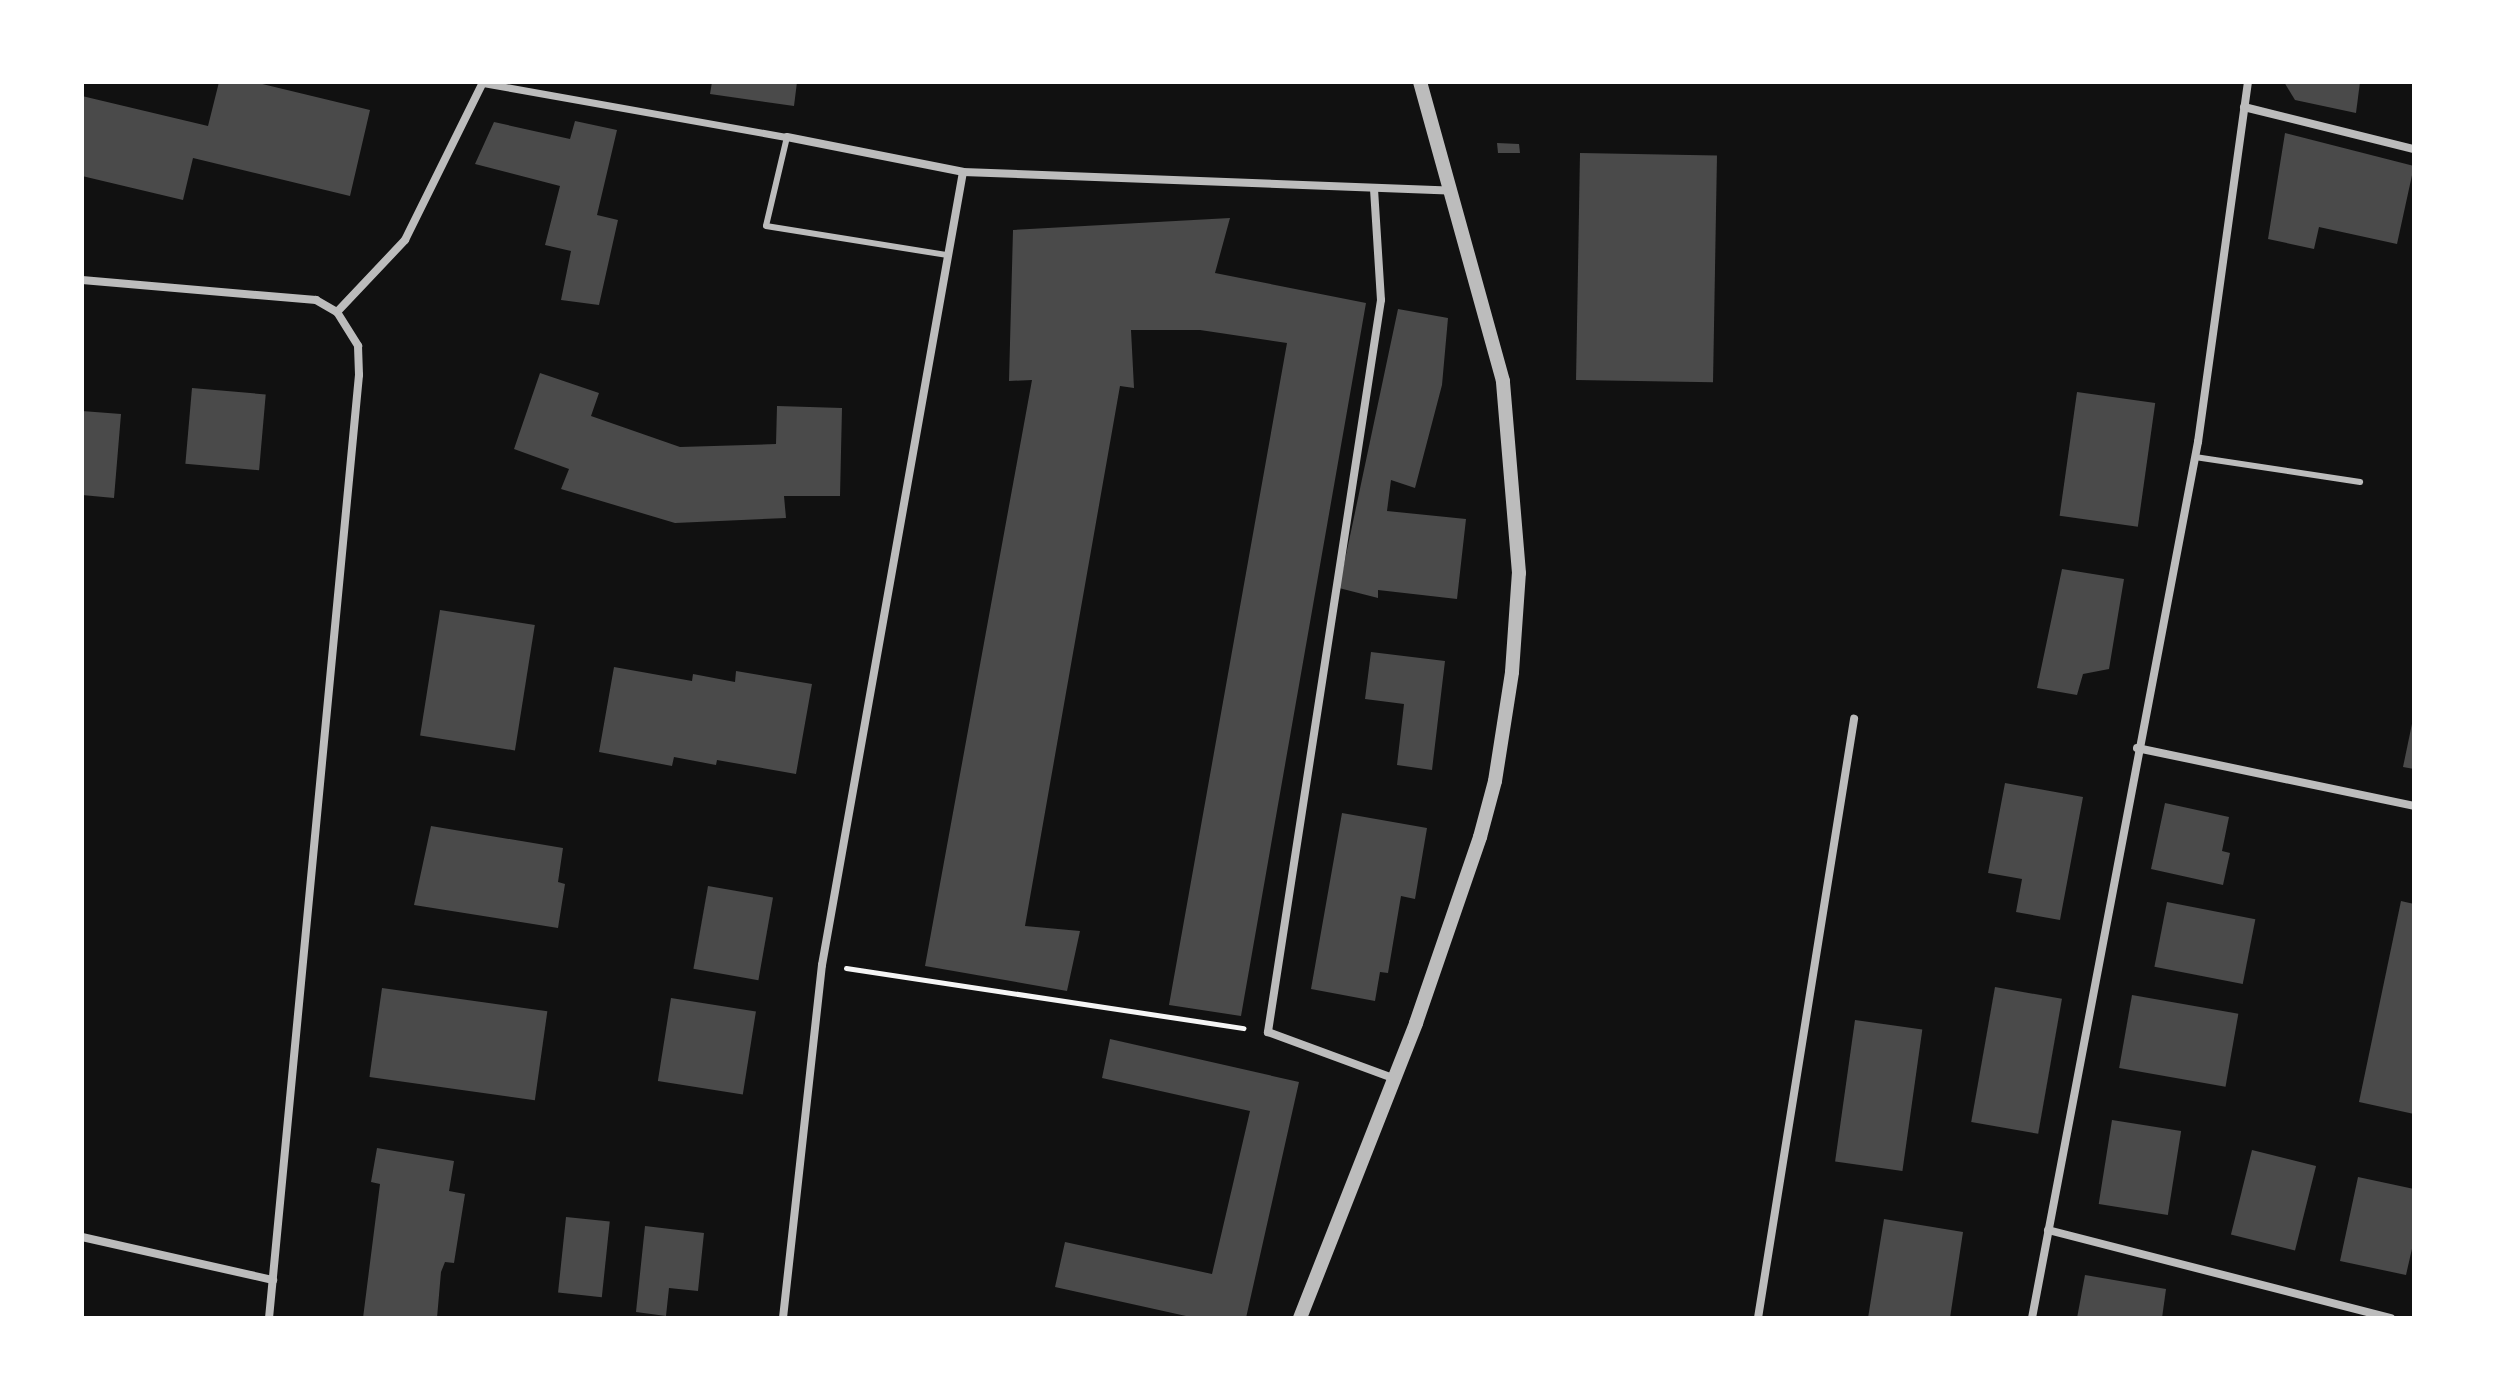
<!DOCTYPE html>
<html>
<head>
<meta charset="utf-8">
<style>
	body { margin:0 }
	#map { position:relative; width:2496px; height:1400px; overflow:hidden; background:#111; font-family:"Alegreya Sans",sans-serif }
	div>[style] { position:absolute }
	.building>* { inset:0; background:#4a4a4a; transform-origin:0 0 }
	.path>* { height:5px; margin:-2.5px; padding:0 2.5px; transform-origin:2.5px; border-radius:2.5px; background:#f5f5f5 }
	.service>* { height:6px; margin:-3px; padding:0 3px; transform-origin:3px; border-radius:3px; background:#bcbcbc }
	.pedestrian>* { height:7px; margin:-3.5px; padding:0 3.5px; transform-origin:3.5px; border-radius:3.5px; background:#bcbcbc }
	.minor>* { height:8px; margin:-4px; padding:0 4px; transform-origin:4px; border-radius:4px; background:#bcbcbc }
	.tertiary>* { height:14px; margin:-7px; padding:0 7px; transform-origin:7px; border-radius:7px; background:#bcbcbc }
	span { translate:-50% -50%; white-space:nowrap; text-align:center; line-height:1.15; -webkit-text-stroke:8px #fff; paint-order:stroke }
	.frame { position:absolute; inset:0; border:84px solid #fff; pointer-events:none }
</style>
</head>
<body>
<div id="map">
	<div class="building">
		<i style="clip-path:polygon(219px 82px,254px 82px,370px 110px,350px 196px,193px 158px,183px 200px,82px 176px,82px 96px,208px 126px)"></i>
		<i style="clip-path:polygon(712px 82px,797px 82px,794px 106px,710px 94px)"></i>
		<i style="clip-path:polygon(2284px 82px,2360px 82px,2356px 113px,2295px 100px)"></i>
		<i style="clip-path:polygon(575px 121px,617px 130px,597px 215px,618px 220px,599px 305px,561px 300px,571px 251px,545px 245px,560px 186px,475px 164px,494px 122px,570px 139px)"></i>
		<i style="clip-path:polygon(2285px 133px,2414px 166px,2397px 244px,2319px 227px,2314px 249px,2268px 239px)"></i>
		<i style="clip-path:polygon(1497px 143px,1519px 144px,1520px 153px,1498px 153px)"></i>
		<i style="left:1580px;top:153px;width:137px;height:227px;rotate:1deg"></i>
		<i style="clip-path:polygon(1230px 218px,1215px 273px,1366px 303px,1241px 1016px,1169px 1005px,1287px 343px,1200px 330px,1131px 330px,1134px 388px,1120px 386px,1025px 926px,1080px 931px,1067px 991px,925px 966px,1032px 380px,1009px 381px,1013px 230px)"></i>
		<i style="clip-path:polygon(1398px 309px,1448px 318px,1442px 385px,1415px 488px,1391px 480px,1387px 511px,1466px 519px,1457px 599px,1378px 590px,1378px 598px,1339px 588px)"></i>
		<i style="clip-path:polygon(540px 373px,599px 393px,591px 416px,680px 447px,776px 444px,777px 406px,842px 408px,840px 496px,784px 496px,786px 518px,675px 523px,561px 489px,569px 469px,514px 449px)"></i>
		<i style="left:192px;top:388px;width:74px;height:76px;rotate:5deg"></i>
		<i style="left:2077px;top:392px;width:79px;height:125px;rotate:8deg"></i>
		<i style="clip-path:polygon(82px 411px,121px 414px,114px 498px,82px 495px)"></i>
		<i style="clip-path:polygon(2062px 569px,2124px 579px,2109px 669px,2083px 674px,2077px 695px,2037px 688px)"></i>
		<i style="left:440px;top:610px;width:96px;height:127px;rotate:9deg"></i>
		<i style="clip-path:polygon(1371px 652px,1445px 661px,1432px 770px,1397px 765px,1404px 704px,1365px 699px)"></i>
		<i style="clip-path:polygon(614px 667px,692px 681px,693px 674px,735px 682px,736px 671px,812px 684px,796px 774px,717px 760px,716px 765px,674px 757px,672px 766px,599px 752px)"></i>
		<i style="clip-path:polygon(2413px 719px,2414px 719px,2414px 769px,2403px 767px)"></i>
		<i style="clip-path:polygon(2005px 783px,2083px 797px,2060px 920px,2016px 912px,2022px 879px,1988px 873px)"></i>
		<i style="clip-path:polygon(2165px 803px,2229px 817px,2222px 851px,2230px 853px,2223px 885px,2151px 869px)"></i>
		<i style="clip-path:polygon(1342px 813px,1427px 828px,1415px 899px,1401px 896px,1388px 973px,1380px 972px,1375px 1001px,1311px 989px)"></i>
		<i style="clip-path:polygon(431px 826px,563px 848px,558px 882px,565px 884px,558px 928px,414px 905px)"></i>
		<i style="left:708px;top:886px;width:66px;height:84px;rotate:10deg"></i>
		<i style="clip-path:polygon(2401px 901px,2414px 904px,2414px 1114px,2359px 1102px)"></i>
		<i style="left:2167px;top:902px;width:90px;height:66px;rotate:11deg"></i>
		<i style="left:1995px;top:987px;width:68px;height:137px;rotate:10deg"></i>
		<i style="left:382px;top:988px;width:167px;height:90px;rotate:8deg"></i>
		<i style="left:2132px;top:995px;width:108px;height:74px;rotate:10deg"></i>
		<i style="left:671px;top:998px;width:86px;height:84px;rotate:9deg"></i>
		<i style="left:1855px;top:1020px;width:68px;height:143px;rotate:8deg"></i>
		<i style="clip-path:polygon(1110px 1039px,1299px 1082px,1246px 1318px,1195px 1318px,1055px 1287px,1065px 1242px,1212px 1274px,1250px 1111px,1102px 1078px)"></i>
		<i style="left:2112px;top:1120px;width:70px;height:85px;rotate:9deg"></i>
		<i style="clip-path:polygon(377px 1148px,454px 1161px,449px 1191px,465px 1194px,454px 1263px,445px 1262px,441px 1272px,437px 1318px,363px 1318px,380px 1184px,371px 1182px)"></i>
		<i style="left:2252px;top:1150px;width:66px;height:87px;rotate:14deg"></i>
		<i style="clip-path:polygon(2358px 1177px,2414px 1189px,2414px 1240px,2406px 1275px,2340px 1261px)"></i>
		<i style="left:566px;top:1217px;width:44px;height:76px;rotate:6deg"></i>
		<i style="clip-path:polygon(1884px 1219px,1963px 1232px,1950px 1318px,1868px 1318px)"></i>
		<i style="clip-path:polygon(645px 1226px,704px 1233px,698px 1291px,669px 1288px,666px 1316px,636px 1312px)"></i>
		<i style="clip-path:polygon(2085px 1275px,2166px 1289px,2162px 1318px,2077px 1318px)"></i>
	</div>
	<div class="path">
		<i style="left:846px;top:968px;width:402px;rotate:8.6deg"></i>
	</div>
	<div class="service">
		<i style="left:787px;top:137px;width:91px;rotate:103.3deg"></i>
		<i style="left:766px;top:226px;width:184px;rotate:9.1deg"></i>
		<i style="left:2195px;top:457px;width:167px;rotate:8.6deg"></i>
	</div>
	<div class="pedestrian">
		<i style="left:483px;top:83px;width:309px;rotate:10.1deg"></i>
	</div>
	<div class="minor">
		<i style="left:2244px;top:107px;width:175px;rotate:13.9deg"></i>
		<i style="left:787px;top:137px;width:179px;rotate:11.2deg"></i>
		<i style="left:963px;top:172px;width:485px;rotate:2.2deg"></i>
		<i style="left:1374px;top:189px;width:111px;rotate:86.4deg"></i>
		<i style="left:1381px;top:300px;width:741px;rotate:98.78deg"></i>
		<i style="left:1268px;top:1032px;width:133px;rotate:20.2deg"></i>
		<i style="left:82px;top:280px;width:235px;rotate:4.9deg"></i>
		<i style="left:316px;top:300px;width:24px;rotate:30deg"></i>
		<i style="left:337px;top:312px;width:40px;rotate:58deg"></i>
		<i style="left:358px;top:346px;width:29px;rotate:88deg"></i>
		<i style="left:359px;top:375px;width:947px;rotate:95.45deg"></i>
		<i style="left:337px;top:312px;width:99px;rotate:-46.6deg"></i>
		<i style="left:405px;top:240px;width:176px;rotate:-63.7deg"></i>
		<i style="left:2137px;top:748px;width:283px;rotate:11.8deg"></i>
		<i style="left:2048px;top:1230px;width:354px;rotate:14.4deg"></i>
		<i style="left:82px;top:1237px;width:196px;rotate:12.7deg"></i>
		<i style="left:783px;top:1318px;width:355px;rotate:-83.7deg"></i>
		<i style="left:822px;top:965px;width:805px;rotate:-79.92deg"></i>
		<i style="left:1758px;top:1318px;width:607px;rotate:-80.89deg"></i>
		<i style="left:2032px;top:1318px;width:892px;rotate:-79.27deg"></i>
		<i style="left:2198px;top:442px;width:363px;rotate:-82.1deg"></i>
	</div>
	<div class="tertiary">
		<i style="left:1300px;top:1318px;width:317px;rotate:-68.5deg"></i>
		<i style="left:1416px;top:1023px;width:197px;rotate:-71deg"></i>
		<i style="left:1480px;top:837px;width:58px;rotate:-75deg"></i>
		<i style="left:1495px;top:781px;width:110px;rotate:-81.1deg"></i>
		<i style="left:1512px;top:672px;width:99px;rotate:-86deg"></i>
		<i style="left:1519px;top:573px;width:193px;rotate:-94.8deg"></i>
		<i style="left:1503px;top:381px;width:310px;rotate:-105.5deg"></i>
	</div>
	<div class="frame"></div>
</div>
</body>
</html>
